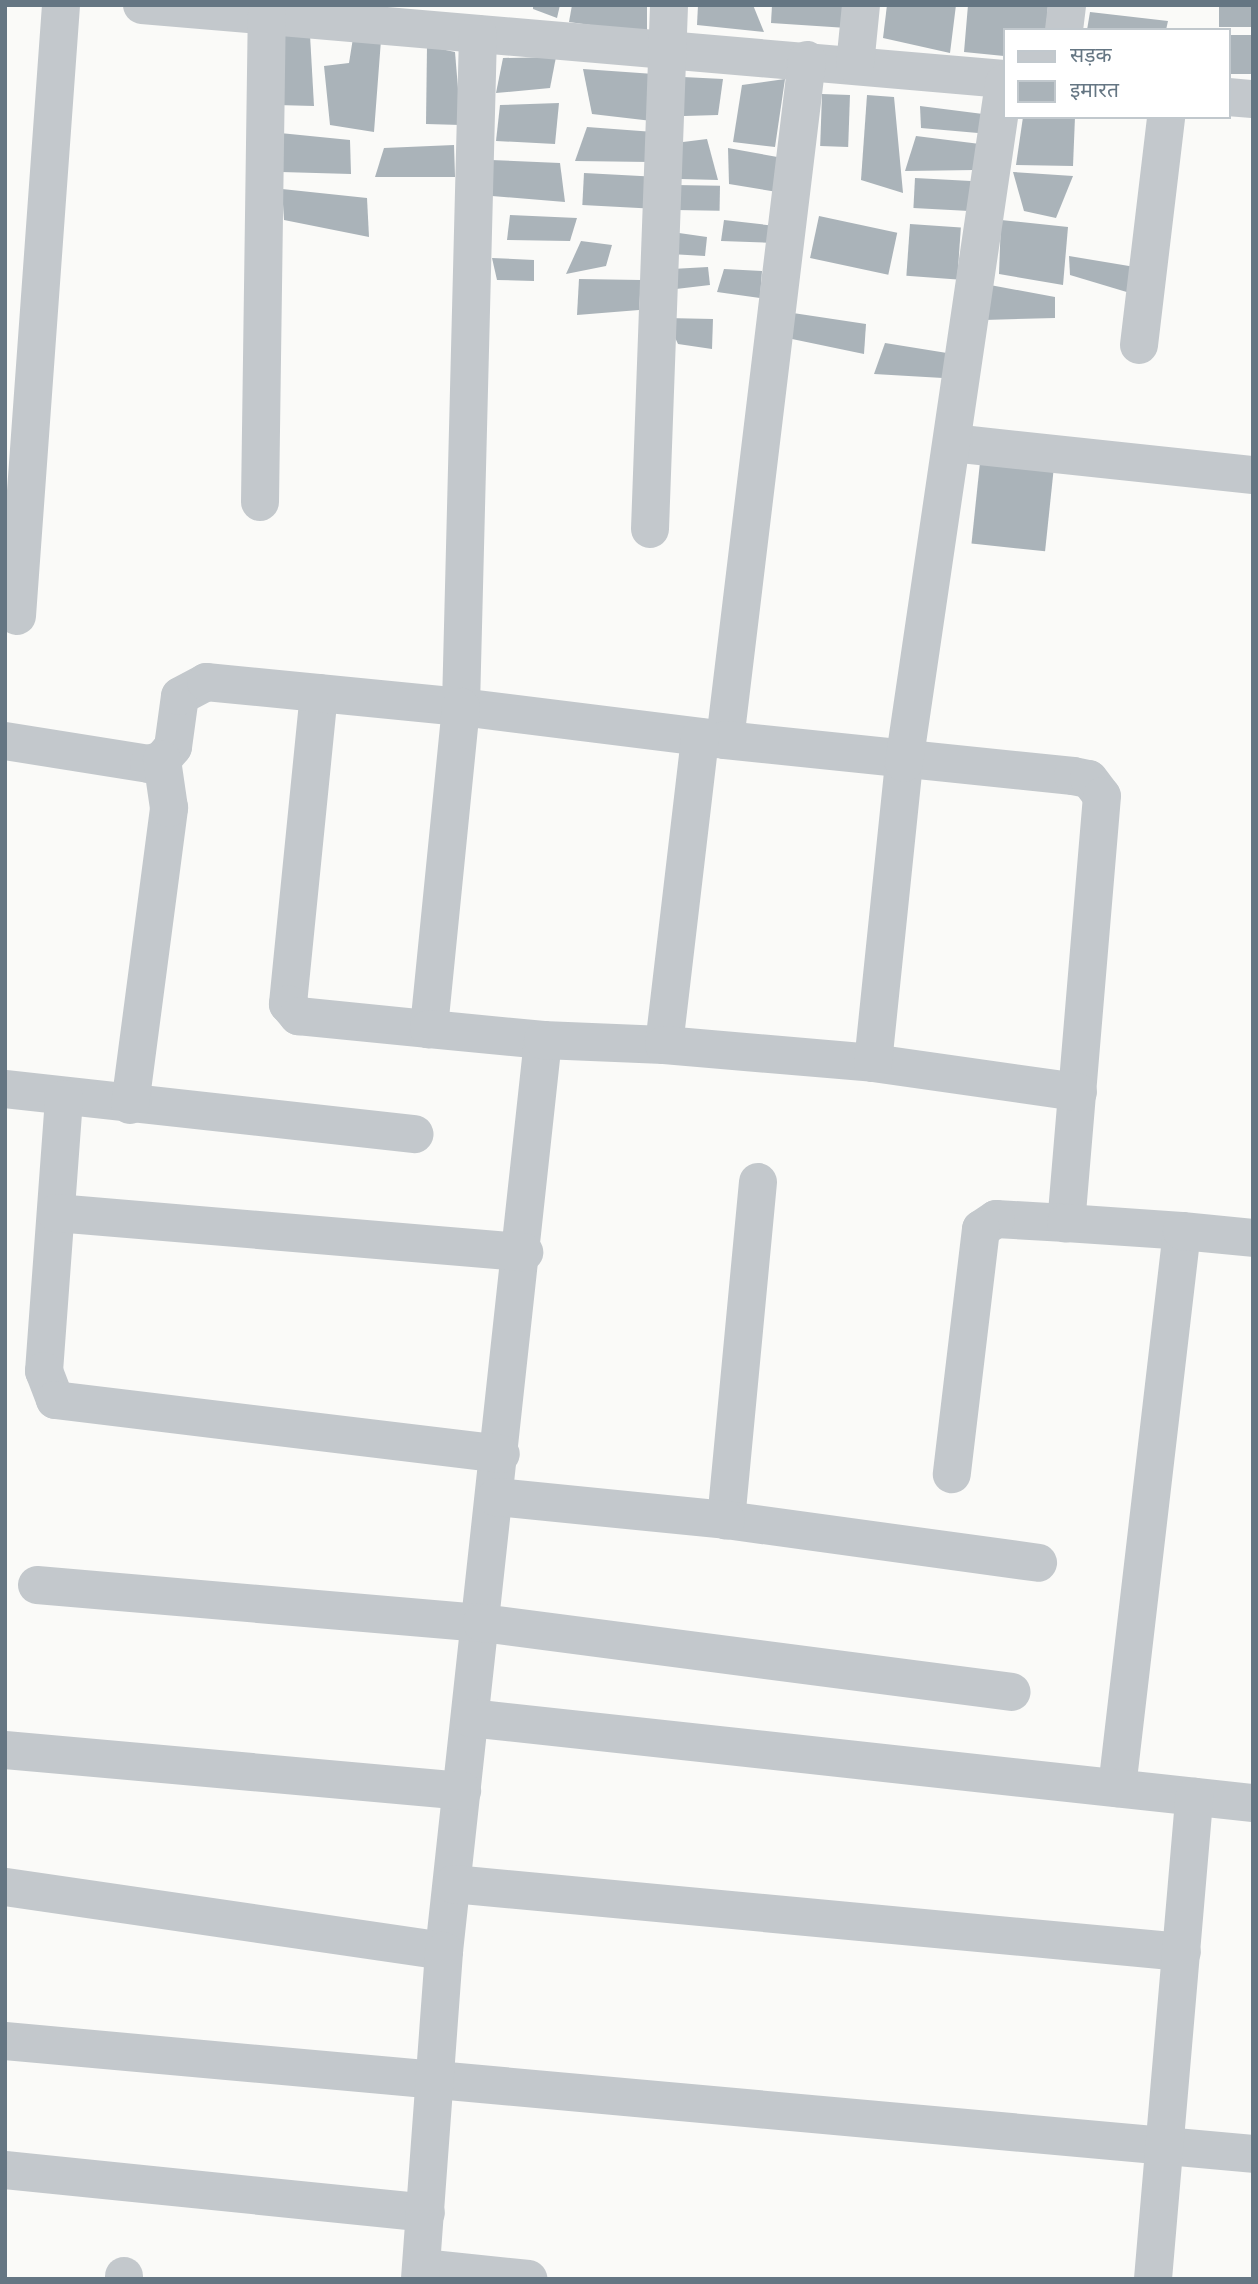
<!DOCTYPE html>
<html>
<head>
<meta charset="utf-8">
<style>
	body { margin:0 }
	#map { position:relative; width:1258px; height:2284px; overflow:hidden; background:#fafaf8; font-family:"Fira Sans Condensed","Noto Sans Devanagari",sans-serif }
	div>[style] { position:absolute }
	.building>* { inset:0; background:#aab3b9; transform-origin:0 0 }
	.minor>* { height:38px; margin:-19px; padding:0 19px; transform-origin:19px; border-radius:19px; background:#c3c8cc }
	span { translate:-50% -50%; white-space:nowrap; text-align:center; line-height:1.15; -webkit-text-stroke:7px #fff; paint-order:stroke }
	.frame { position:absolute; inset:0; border:7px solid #657683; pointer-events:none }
	.legend { position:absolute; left:1003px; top:28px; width:228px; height:91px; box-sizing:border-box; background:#fff; border:2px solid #c1c8cd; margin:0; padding:9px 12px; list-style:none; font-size:21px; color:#657683 }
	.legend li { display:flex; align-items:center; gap:14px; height:35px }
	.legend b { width:35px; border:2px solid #c1c8cd }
</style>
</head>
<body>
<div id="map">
	<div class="building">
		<i style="clip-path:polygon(533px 5px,560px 5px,557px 18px,533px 9px)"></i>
		<i style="clip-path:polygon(572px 5px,647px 5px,647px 33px,569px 22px)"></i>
		<i style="clip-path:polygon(698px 5px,753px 5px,764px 32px,697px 25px)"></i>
		<i style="clip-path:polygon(772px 5px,847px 5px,847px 28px,771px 23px)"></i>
		<i style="clip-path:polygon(887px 5px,956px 5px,950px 53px,883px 38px)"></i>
		<i style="clip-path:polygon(968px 5px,1048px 5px,1046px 30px,1004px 30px,1004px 56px,964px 52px)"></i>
		<i style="left:1219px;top:5px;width:34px;height:22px"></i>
		<i style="clip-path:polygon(1090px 12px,1168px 21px,1166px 30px,1087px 30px)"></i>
		<i style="clip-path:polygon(279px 34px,310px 35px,314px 106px,277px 105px)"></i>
		<i style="left:1228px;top:35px;width:25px;height:39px"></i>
		<i style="clip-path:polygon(353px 38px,381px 40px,374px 132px,330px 125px,324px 66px,349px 63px)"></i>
		<i style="clip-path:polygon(427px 46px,455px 52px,461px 125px,426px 124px)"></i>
		<i style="clip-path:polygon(556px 57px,550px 88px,496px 93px,503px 58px)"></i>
		<i style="clip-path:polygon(583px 69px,654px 74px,652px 121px,592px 114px)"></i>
		<i style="clip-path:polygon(683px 77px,723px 79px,718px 115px,684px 116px)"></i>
		<i style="clip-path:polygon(785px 79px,775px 147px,733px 142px,742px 85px)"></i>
		<i style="left:822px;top:94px;width:28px;height:52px;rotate:2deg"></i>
		<i style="clip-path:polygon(867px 95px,894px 97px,903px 193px,861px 180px)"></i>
		<i style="clip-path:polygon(559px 103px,555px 144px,496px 141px,500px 105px)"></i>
		<i style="clip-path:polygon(920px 106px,983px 114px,978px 133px,921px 128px)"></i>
		<i style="clip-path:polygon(1023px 117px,1075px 117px,1073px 166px,1016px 165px)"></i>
		<i style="clip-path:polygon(587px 127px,654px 132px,650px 162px,575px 161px)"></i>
		<i style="clip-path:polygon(280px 133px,350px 140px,351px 174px,281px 172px)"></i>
		<i style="clip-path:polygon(916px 136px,980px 144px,975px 170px,905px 171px)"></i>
		<i style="clip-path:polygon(707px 139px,718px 180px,681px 179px,675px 143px)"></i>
		<i style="clip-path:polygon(454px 145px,455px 177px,375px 177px,384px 148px)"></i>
		<i style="clip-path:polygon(728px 148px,783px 158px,777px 192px,729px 184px)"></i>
		<i style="clip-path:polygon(491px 160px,560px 163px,565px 202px,492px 196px)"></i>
		<i style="clip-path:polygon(1013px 172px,1073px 176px,1056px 218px,1024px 211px)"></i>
		<i style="left:584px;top:173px;width:66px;height:32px;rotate:3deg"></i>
		<i style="left:915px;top:178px;width:56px;height:30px;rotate:3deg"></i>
		<i style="left:676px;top:185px;width:44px;height:25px;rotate:1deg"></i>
		<i style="clip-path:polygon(282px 189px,367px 198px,369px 237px,284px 220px)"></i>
		<i style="clip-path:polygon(510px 215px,577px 218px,570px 241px,507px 240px)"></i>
		<i style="left:819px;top:216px;width:80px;height:43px;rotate:12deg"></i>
		<i style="clip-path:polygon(724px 220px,776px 226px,774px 243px,721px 241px)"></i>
		<i style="clip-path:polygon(1001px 220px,1068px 227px,1063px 285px,999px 274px)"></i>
		<i style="left:910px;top:224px;width:51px;height:52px;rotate:4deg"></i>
		<i style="clip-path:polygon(672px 232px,707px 237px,705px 256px,670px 254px)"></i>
		<i style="clip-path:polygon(581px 241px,612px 245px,606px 266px,566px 274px)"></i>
		<i style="clip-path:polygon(1069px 256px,1135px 267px,1130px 293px,1070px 275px)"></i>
		<i style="clip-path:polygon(492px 258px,534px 260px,534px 281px,497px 280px)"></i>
		<i style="clip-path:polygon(708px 267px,710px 285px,676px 289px,672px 269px)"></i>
		<i style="clip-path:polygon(724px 269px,762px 271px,760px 298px,717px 292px)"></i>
		<i style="clip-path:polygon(579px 279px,641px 280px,639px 310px,577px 315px)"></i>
		<i style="clip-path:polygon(990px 285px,1055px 297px,1055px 318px,984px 320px)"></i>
		<i style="clip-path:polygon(793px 313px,866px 324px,864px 354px,792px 339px)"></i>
		<i style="clip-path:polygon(666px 318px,713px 319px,712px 349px,678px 344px)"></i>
		<i style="clip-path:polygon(885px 343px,947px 353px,943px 378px,874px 374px)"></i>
		<i style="left:981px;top:453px;width:74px;height:91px;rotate:6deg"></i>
	</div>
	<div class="minor">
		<i style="left:142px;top:5px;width:865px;rotate:4.91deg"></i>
		<i style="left:1064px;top:30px;width:25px;rotate:-83deg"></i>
		<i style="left:478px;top:34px;width:673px;rotate:91.45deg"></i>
		<i style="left:461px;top:707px;width:266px;rotate:7.1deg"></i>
		<i style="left:725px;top:740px;width:685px;rotate:-83.12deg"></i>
		<i style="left:855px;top:65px;width:60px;rotate:-84.3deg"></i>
		<i style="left:1228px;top:97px;width:25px;rotate:5deg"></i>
		<i style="left:1139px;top:345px;width:230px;rotate:-83.2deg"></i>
		<i style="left:952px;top:443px;width:303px;rotate:6.1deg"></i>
		<i style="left:260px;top:502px;width:487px;rotate:-89.2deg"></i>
		<i style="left:650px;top:529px;width:524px;rotate:-87.92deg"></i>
		<i style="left:17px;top:616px;width:613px;rotate:-85.88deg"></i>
		<i style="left:319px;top:693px;width:313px;rotate:95.7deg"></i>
		<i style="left:288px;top:1004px;width:16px;rotate:50deg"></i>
		<i style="left:298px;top:1016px;width:132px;rotate:5.7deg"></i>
		<i style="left:725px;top:740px;width:350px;rotate:5.9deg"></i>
		<i style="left:1073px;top:776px;width:16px;rotate:11deg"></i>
		<i style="left:1089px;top:779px;width:21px;rotate:53deg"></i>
		<i style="left:1102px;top:796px;width:429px;rotate:94.8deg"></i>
		<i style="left:1066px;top:1223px;width:70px;rotate:-176.7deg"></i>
		<i style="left:996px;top:1219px;width:18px;rotate:146deg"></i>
		<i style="left:981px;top:1229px;width:247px;rotate:96.8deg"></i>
		<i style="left:5px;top:741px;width:146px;rotate:9.1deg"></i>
		<i style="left:149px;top:764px;width:14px;rotate:-17deg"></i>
		<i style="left:162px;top:760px;width:17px;rotate:-50deg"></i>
		<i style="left:173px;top:747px;width:51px;rotate:-82.2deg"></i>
		<i style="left:180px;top:696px;width:30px;rotate:-28deg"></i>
		<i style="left:206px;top:682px;width:256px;rotate:5.6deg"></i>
		<i style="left:461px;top:707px;width:324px;rotate:95.7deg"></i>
		<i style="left:429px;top:1029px;width:115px;rotate:5.5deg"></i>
		<i style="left:543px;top:1040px;width:916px;rotate:96.2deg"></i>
		<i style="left:444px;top:1951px;width:444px;rotate:-171.7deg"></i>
		<i style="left:543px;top:1040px;width:121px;rotate:2.4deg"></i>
		<i style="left:664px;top:1045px;width:310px;rotate:-83.3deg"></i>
		<i style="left:664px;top:1045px;width:210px;rotate:4.9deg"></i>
		<i style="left:873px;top:1063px;width:207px;rotate:8.1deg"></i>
		<i style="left:873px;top:1063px;width:302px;rotate:-84.1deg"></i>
		<i style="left:904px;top:763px;width:687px;rotate:-81.63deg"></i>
		<i style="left:5px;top:1089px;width:412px;rotate:6.3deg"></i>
		<i style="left:64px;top:1099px;width:273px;rotate:94.2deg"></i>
		<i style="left:44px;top:1371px;width:31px;rotate:69deg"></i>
		<i style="left:55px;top:1400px;width:449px;rotate:6.9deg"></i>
		<i style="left:130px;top:1105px;width:300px;rotate:-82.5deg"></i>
		<i style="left:169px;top:808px;width:49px;rotate:-98.3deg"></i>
		<i style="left:758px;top:1182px;width:340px;rotate:95.4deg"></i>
		<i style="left:726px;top:1520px;width:315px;rotate:7.8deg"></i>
		<i style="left:56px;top:1213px;width:470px;rotate:4.8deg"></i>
		<i style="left:1066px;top:1223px;width:116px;rotate:3.9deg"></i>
		<i style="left:1182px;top:1231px;width:561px;rotate:96.66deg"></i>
		<i style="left:1182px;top:1231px;width:71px;rotate:5.6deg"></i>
		<i style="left:496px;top:1497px;width:231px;rotate:5.7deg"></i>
		<i style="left:37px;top:1585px;width:447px;rotate:4.9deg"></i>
		<i style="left:482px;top:1623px;width:534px;rotate:7.42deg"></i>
		<i style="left:470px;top:1718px;width:788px;rotate:6.2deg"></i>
		<i style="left:5px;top:1750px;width:459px;rotate:5.1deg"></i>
		<i style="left:453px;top:1884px;width:732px;rotate:5.33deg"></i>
		<i style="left:5px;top:2041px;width:1253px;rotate:5.17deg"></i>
		<i style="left:5px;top:2170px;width:423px;rotate:5.8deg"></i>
		<i style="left:422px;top:2268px;width:107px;rotate:5.9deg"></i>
		<i style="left:124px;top:2279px;width:3px;rotate:-90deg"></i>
		<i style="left:420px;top:2279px;width:329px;rotate:-85.8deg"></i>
		<i style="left:1153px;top:2279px;width:484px;rotate:-85.1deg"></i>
	</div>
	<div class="frame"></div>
	<ul class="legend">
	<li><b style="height:9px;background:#c3c8cc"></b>सड़क</li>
	<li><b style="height:19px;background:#aab3b9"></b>इमारत</li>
	</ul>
</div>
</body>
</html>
